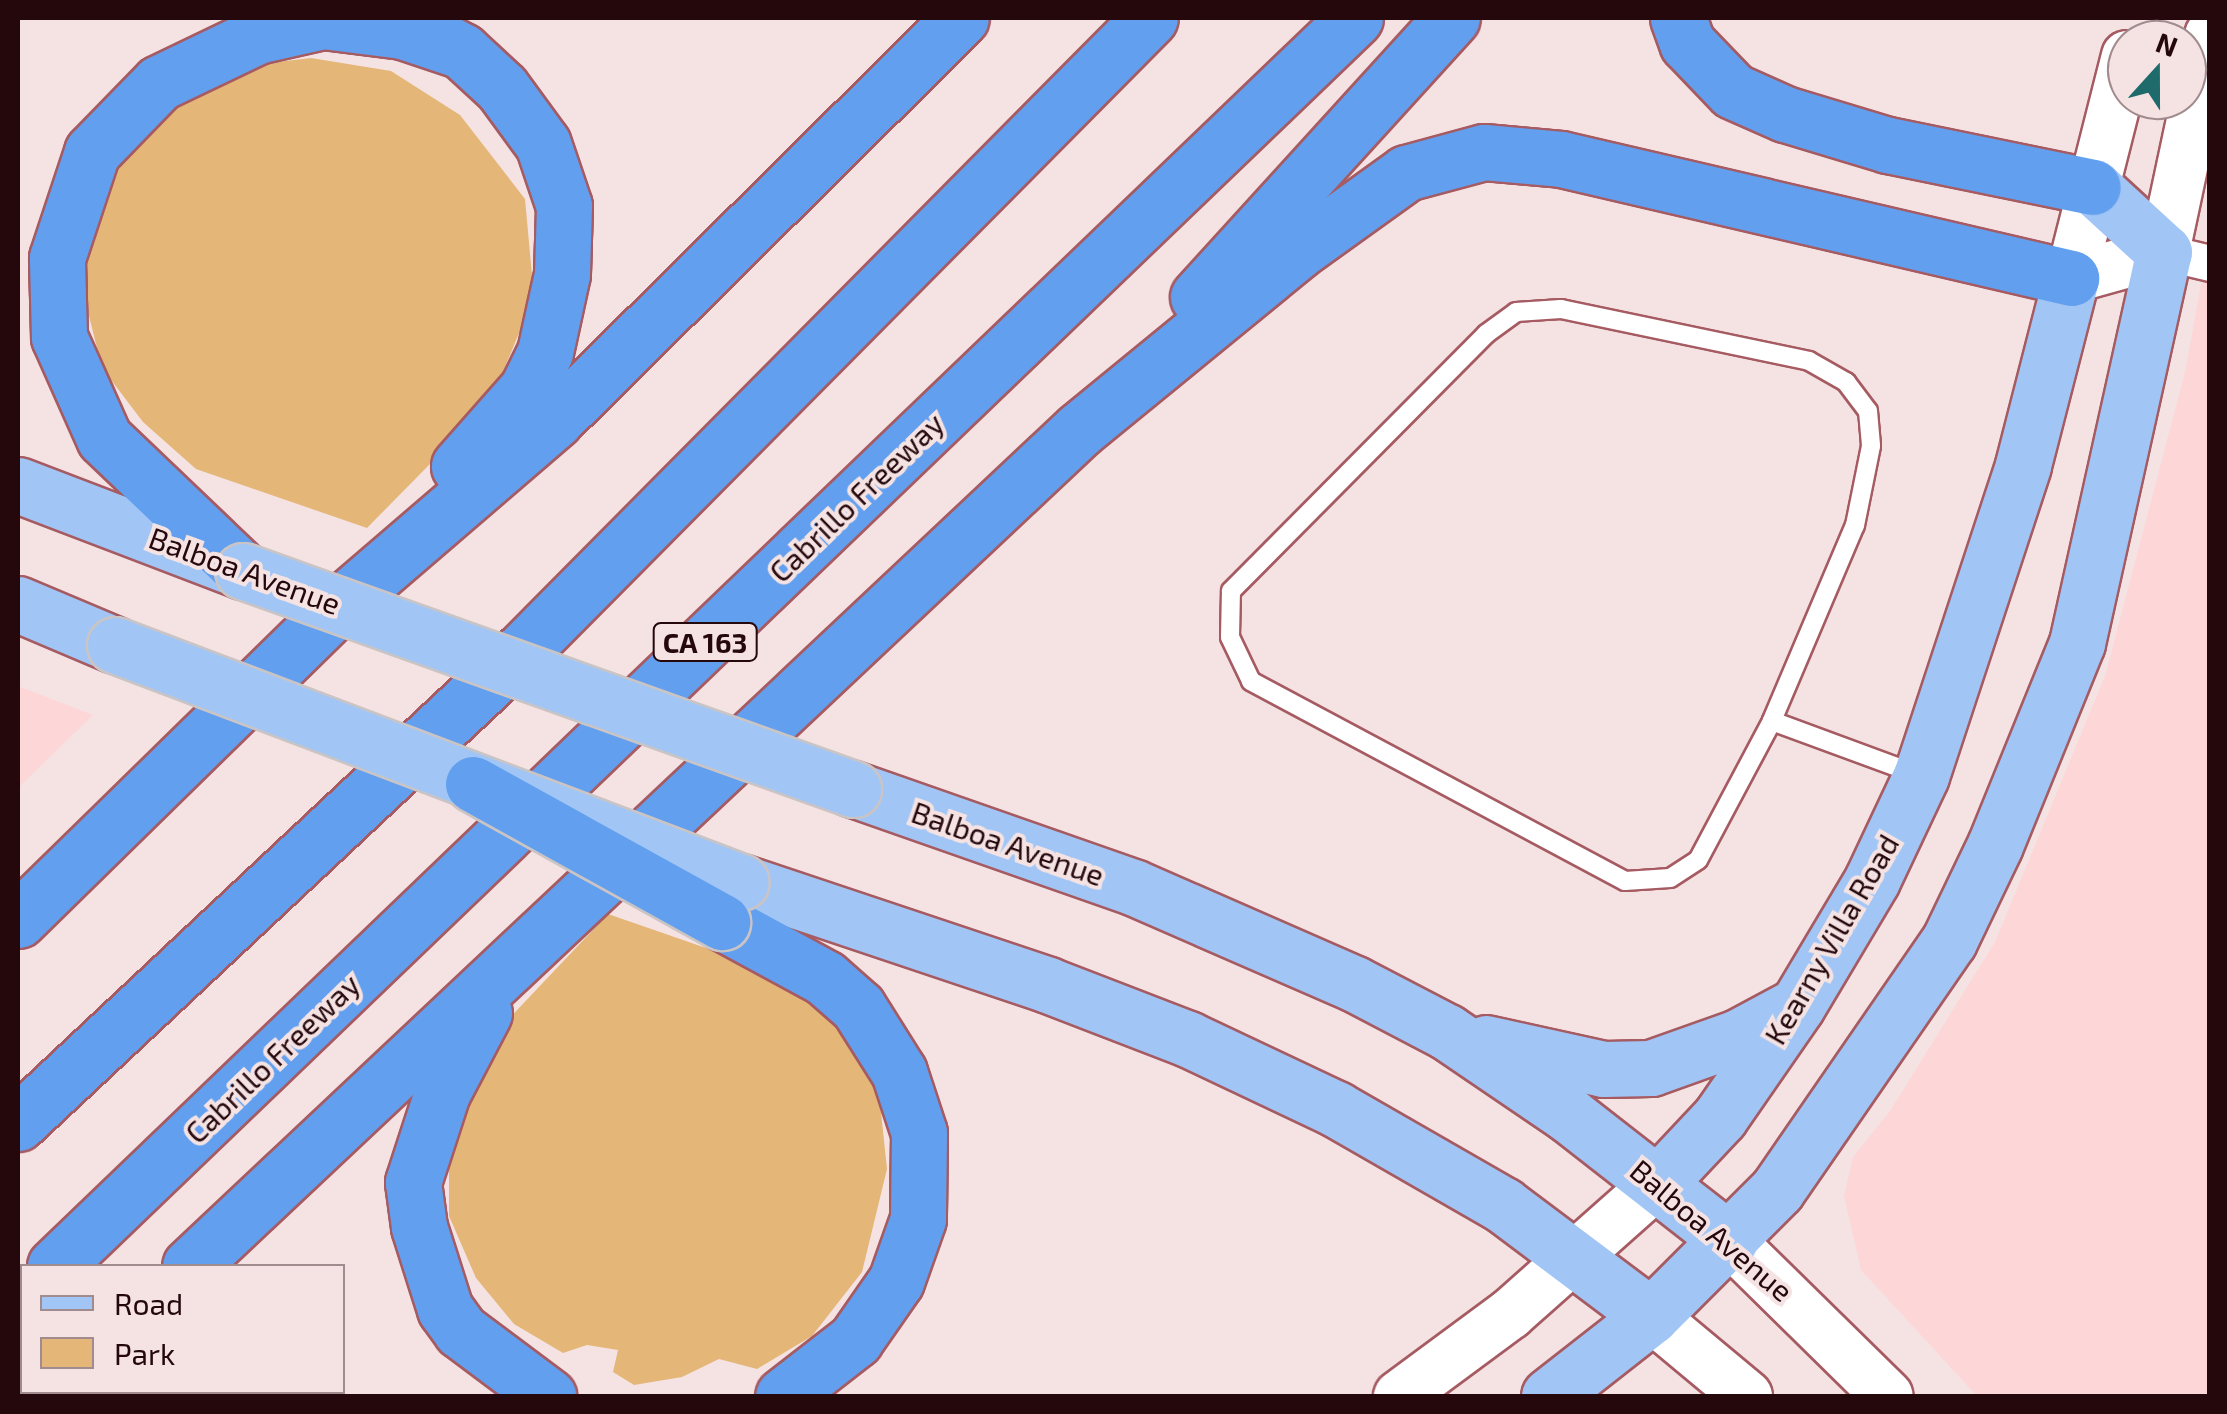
<!DOCTYPE html>
<html>
<head>
<meta charset="utf-8">
<style>
	body { margin:0 }
	#map { position:relative; width:2227px; height:1414px; overflow:hidden; background:#f5e3e4; font-family:"Exo 2",sans-serif }
	div>[style] { position:absolute }
	.built>* { inset:0; background:#fdd6d8 }
	.green>* { inset:0; background:#e4b677 }
	.roads { filter:drop-shadow(2px 0 #a65b62) drop-shadow(-2px 0 #a65b62) drop-shadow(0 2px #a65b62) drop-shadow(0 -2px #a65b62) }
	.lane>* { height:18px; margin:-9px; padding:0 9px; transform-origin:9px; border-radius:9px; background:#fff }
	.street>* { height:35px; margin:-17.5px; padding:0 17.5px; transform-origin:17.5px; border-radius:17.5px; background:#fff }
	.secondary>* { height:50px; margin:-25px; padding:0 25px; transform-origin:25px; border-radius:25px; background:#fff }
	.primary>* { height:55px; margin:-27.5px; padding:0 27.5px; transform-origin:27.5px; border-radius:27.5px; background:#a1c6f5 }
	.highway>* { height:55px; margin:-27.5px; padding:0 27.5px; transform-origin:27.5px; border-radius:27.5px; background:#62a0ef }
	.bridges { filter:drop-shadow(2px 0 #cac4c5) drop-shadow(-2px 0 #cac4c5) drop-shadow(0 2px #cac4c5) drop-shadow(0 -2px #cac4c5) }
	.primary-bridge>* { height:55px; margin:-27.5px; padding:0 27.5px; transform-origin:27.5px; border-radius:27.5px; background:#a1c6f5 }
	.highway-bridge>* { height:55px; margin:-27.5px; padding:0 27.5px; transform-origin:27.5px; border-radius:27.5px; background:#62a0ef }
	span { translate:-50% -50%; white-space:nowrap; text-align:center; line-height:1.15; -webkit-text-stroke:8px #f5e3e4; paint-order:stroke }
	.shield-label span { padding:2px 8px; background:#f5e3e4; border:2px solid; border-radius:8px; -webkit-text-stroke-width:0 }
	.shield-label { font-size:28px; color:#24080c; font-weight:700 }
	.street-label { font-size:30px; color:#24080c }
	.frame { position:absolute; inset:0; border:20px solid #24080c; pointer-events:none }
	.legend { position:absolute; left:20px; top:1264px; width:325px; height:130px; box-sizing:border-box; background:#f5e3e4; border:2px solid #a18b8e; margin:0; padding:12px 18px; list-style:none; font-size:30px; color:#24080c }
	.legend li { display:flex; align-items:center; gap:20px; height:50px }
	.legend b { width:50px; border:2px solid #a18b8e }
	.north { position:absolute; left:2107px; top:20px; width:100px; height:100px; box-sizing:border-box; background:#f5e3e4; border:2px solid #a18b8e; border-radius:50%; rotate:21deg; font-size:28px; font-weight:700; line-height:40px; text-align:center; color:#24080c }
	.north::after { content:''; display:block; margin:auto; width:35px; height:45px; background:#1f6b6b; clip-path:polygon(50% 0,100% 100%,50% 72%,0 100%) }
</style>
</head>
<body>
<div id="map">
	<div class="built">
		<i style="clip-path:polygon(2209px 241px,2209px 1396px,1977px 1396px,1861px 1270px,1844px 1196px,1853px 1157px,1890px 1111px,1995px 942px,2105px 676px,2185px 372px)"></i>
		<i style="clip-path:polygon(18px 686px,93px 715px,18px 788px)"></i>
	</div>
	<div class="green">
		<i style="clip-path:polygon(311px 58px,391px 71px,460px 115px,525px 199px,534px 297px,490px 403px,367px 528px,196px 469px,143px 422px,102px 368px,86px 304px,84px 254px,101px 186px,133px 135px,227px 68px)"></i>
		<i style="clip-path:polygon(608px 914px,758px 966px,833px 1022px,878px 1084px,887px 1169px,862px 1272px,812px 1336px,757px 1369px,719px 1359px,682px 1377px,634px 1385px,613px 1372px,618px 1350px,587px 1345px,563px 1353px,514px 1324px,476px 1278px,449px 1216px,449px 1155px,484px 1045px)"></i>
	</div>
	<div class="roads">
		<div class="lane">
			<i style="left:1772px;top:721px;width:157px;rotate:118deg"></i>
			<i style="left:1698px;top:860px;width:33px;rotate:147deg"></i>
			<i style="left:1670px;top:878px;width:45px;rotate:176.2deg"></i>
			<i style="left:1625px;top:881px;width:424px;rotate:-151.9deg"></i>
			<i style="left:1251px;top:681px;width:49px;rotate:-115.5deg"></i>
			<i style="left:1230px;top:637px;width:46px;rotate:-88.8deg"></i>
			<i style="left:1231px;top:591px;width:362px;rotate:-45.2deg"></i>
			<i style="left:1486px;top:334px;width:37px;rotate:-36deg"></i>
			<i style="left:1516px;top:312px;width:45px;rotate:-3.8deg"></i>
			<i style="left:1561px;top:309px;width:253px;rotate:11.8deg"></i>
			<i style="left:1809px;top:361px;width:43px;rotate:29.6deg"></i>
			<i style="left:1846px;top:382px;width:36px;rotate:53deg"></i>
			<i style="left:1868px;top:411px;width:35px;rotate:85deg"></i>
			<i style="left:1871px;top:446px;width:81px;rotate:101.4deg"></i>
			<i style="left:1855px;top:525px;width:213px;rotate:113deg"></i>
			<i style="left:1772px;top:721px;width:153px;rotate:20.2deg"></i>
		</div>
		<div class="street">
			<i style="left:2164px;top:252px;width:47px;rotate:13.4deg"></i>
		</div>
		<div class="secondary">
			<i style="left:2127px;top:56px;width:229px;rotate:104.2deg"></i>
			<i style="left:2071px;top:278px;width:97px;rotate:-15.6deg"></i>
			<i style="left:2164px;top:252px;width:222px;rotate:-78deg"></i>
			<i style="left:1730px;top:1241px;width:221px;rotate:44.5deg"></i>
			<i style="left:1651px;top:1316px;width:125px;rotate:39.8deg"></i>
			<i style="left:1399px;top:1396px;width:138px;rotate:-36.5deg"></i>
			<i style="left:1510px;top:1314px;width:200px;rotate:-41.6deg"></i>
		</div>
		<div class="primary">
			<i style="left:18px;top:485px;width:241px;rotate:20.9deg"></i>
			<i style="left:18px;top:604px;width:105px;rotate:22.9deg"></i>
			<i style="left:853px;top:789px;width:297px;rotate:19.3deg"></i>
			<i style="left:1133px;top:887px;width:242px;rotate:23.6deg"></i>
			<i style="left:1355px;top:984px;width:104px;rotate:27.6deg"></i>
			<i style="left:1447px;top:1032px;width:148px;rotate:34.2deg"></i>
			<i style="left:1569px;top:1115px;width:204px;rotate:38deg"></i>
			<i style="left:741px;top:882px;width:324px;rotate:18.5deg"></i>
			<i style="left:1048px;top:985px;width:150px;rotate:21.1deg"></i>
			<i style="left:1188px;top:1039px;width:164px;rotate:25.3deg"></i>
			<i style="left:1336px;top:1109px;width:193px;rotate:29.9deg"></i>
			<i style="left:1503px;top:1205px;width:185px;rotate:36.9deg"></i>
			<i style="left:1486px;top:1043px;width:120px;rotate:12.5deg"></i>
			<i style="left:1603px;top:1069px;width:48px;rotate:-1.2deg"></i>
			<i style="left:1651px;top:1068px;width:92px;rotate:-19.6deg"></i>
			<i style="left:1738px;top:1037px;width:64px;rotate:-28.2deg"></i>
			<i style="left:1660px;top:1181px;width:88px;rotate:-46.8deg"></i>
			<i style="left:1720px;top:1117px;width:135px;rotate:-55.3deg"></i>
			<i style="left:1797px;top:1006px;width:147px;rotate:-59.2deg"></i>
			<i style="left:1872px;top:880px;width:115px;rotate:-64.8deg"></i>
			<i style="left:1921px;top:776px;width:327px;rotate:-71.8deg"></i>
			<i style="left:2023px;top:465px;width:193px;rotate:-75.6deg"></i>
			<i style="left:1549px;top:1396px;width:130px;rotate:-38.1deg"></i>
			<i style="left:1651px;top:1316px;width:178px;rotate:-45deg"></i>
			<i style="left:1777px;top:1190px;width:303px;rotate:-55.4deg"></i>
			<i style="left:1949px;top:941px;width:106px;rotate:-64.4deg"></i>
			<i style="left:1995px;top:845px;width:218px;rotate:-67.9deg"></i>
			<i style="left:2077px;top:643px;width:401px;rotate:-77.5deg"></i>
			<i style="left:2164px;top:252px;width:96px;rotate:-137.5deg"></i>
		</div>
		<div class="highway">
			<i style="left:1678px;top:18px;width:27px;rotate:70deg"></i>
			<i style="left:1687px;top:43px;width:66px;rotate:46.2deg"></i>
			<i style="left:1733px;top:91px;width:57px;rotate:23.9deg"></i>
			<i style="left:1785px;top:114px;width:108px;rotate:16.8deg"></i>
			<i style="left:1888px;top:145px;width:209px;rotate:11.6deg"></i>
			<i style="left:428px;top:33px;width:38px;rotate:28deg"></i>
			<i style="left:462px;top:51px;width:54px;rotate:42.8deg"></i>
			<i style="left:502px;top:88px;width:69px;rotate:53.8deg"></i>
			<i style="left:543px;top:144px;width:65px;rotate:71.3deg"></i>
			<i style="left:564px;top:206px;width:68px;rotate:91.7deg"></i>
			<i style="left:562px;top:274px;width:80px;rotate:102.3deg"></i>
			<i style="left:545px;top:352px;width:41px;rotate:115.9deg"></i>
			<i style="left:527px;top:389px;width:103px;rotate:131.4deg"></i>
			<i style="left:1198px;top:297px;width:377px;rotate:-47.7deg"></i>
			<i style="left:243px;top:571px;width:192px;rotate:-136.3deg"></i>
			<i style="left:104px;top:438px;width:111px;rotate:-114deg"></i>
			<i style="left:59px;top:337px;width:79px;rotate:-91.5deg"></i>
			<i style="left:57px;top:258px;width:112px;rotate:-71.7deg"></i>
			<i style="left:92px;top:152px;width:96px;rotate:-45.8deg"></i>
			<i style="left:159px;top:83px;width:109px;rotate:-25.6deg"></i>
			<i style="left:257px;top:36px;width:68px;rotate:-12.8deg"></i>
			<i style="left:323px;top:21px;width:80px;rotate:7.2deg"></i>
			<i style="left:402px;top:31px;width:63px;rotate:18.4deg"></i>
			<i style="left:18px;top:920px;width:440px;rotate:-44.4deg"></i>
			<i style="left:332px;top:612px;width:294px;rotate:-40.7deg"></i>
			<i style="left:555px;top:420px;width:571px;rotate:-44.72deg"></i>
			<i style="left:722px;top:922px;width:117px;rotate:28.5deg"></i>
			<i style="left:825px;top:978px;width:44px;rotate:41.3deg"></i>
			<i style="left:858px;top:1007px;width:77px;rotate:57.8deg"></i>
			<i style="left:899px;top:1072px;width:64px;rotate:71.8deg"></i>
			<i style="left:919px;top:1133px;width:86px;rotate:90.7deg"></i>
			<i style="left:918px;top:1219px;width:66px;rotate:109.5deg"></i>
			<i style="left:896px;top:1281px;width:72px;rotate:124.8deg"></i>
			<i style="left:855px;top:1340px;width:91px;rotate:142.1deg"></i>
			<i style="left:484px;top:1013px;width:90px;rotate:117.7deg"></i>
			<i style="left:442px;top:1093px;width:94px;rotate:108deg"></i>
			<i style="left:413px;top:1182px;width:45px;rotate:82.4deg"></i>
			<i style="left:419px;top:1227px;width:86px;rotate:72.4deg"></i>
			<i style="left:445px;top:1309px;width:27px;rotate:54deg"></i>
			<i style="left:461px;top:1331px;width:109px;rotate:36.8deg"></i>
			<i style="left:18px;top:1123px;width:692px;rotate:-43.13deg"></i>
			<i style="left:523px;top:650px;width:890px;rotate:-45.23deg"></i>
			<i style="left:55px;top:1266px;width:1802px;rotate:-43.83deg"></i>
			<i style="left:190px;top:1266px;width:1220px;rotate:-43.24deg"></i>
			<i style="left:1079px;top:430px;width:284px;rotate:-39.3deg"></i>
			<i style="left:1299px;top:250px;width:132px;rotate:-35.7deg"></i>
			<i style="left:1406px;top:173px;width:81px;rotate:-15.1deg"></i>
			<i style="left:1484px;top:152px;width:77px;rotate:5.2deg"></i>
			<i style="left:1561px;top:159px;width:524px;rotate:13.13deg"></i>
			<i style="left:18px;top:1302px;width:6px;rotate:-51deg"></i>
			<i style="left:51px;top:1396px;width:6px;rotate:-39deg"></i>
		</div>
	</div>
	<div class="bridges">
		<div class="primary-bridge">
			<i style="left:243px;top:571px;width:648px;rotate:19.67deg"></i>
			<i style="left:115px;top:645px;width:669px;rotate:20.74deg"></i>
		</div>
		<div class="highway-bridge">
			<i style="left:473px;top:784px;width:285px;rotate:29deg"></i>
		</div>
	</div>
	<div class="shield-label">
		<span style="left:705px;top:642px">CA 163</span>
	</div>
	<div class="street-label">
		<span style="left:856px;top:497px;rotate:-44deg">Cabrillo Freeway</span>
		<span style="left:245px;top:570px;rotate:20deg">Balboa Avenue</span>
		<span style="left:1008px;top:843px;rotate:19deg">Balboa Avenue</span>
		<span style="left:1831px;top:939px;rotate:-60deg">Kearny Villa Road</span>
		<span style="left:272px;top:1058px;rotate:-44deg">Cabrillo Freeway</span>
		<span style="left:1712px;top:1230px;rotate:40deg">Balboa Avenue</span>
	</div>
	<div class="frame"></div>
	<ul class="legend">
	<li><b style="height:12px;background:#a1c6f5"></b>Road</li>
	<li><b style="height:28px;background:#e4b677"></b>Park</li>
	</ul>
	<div class="north">N</div>
</div>
</body>
</html>
